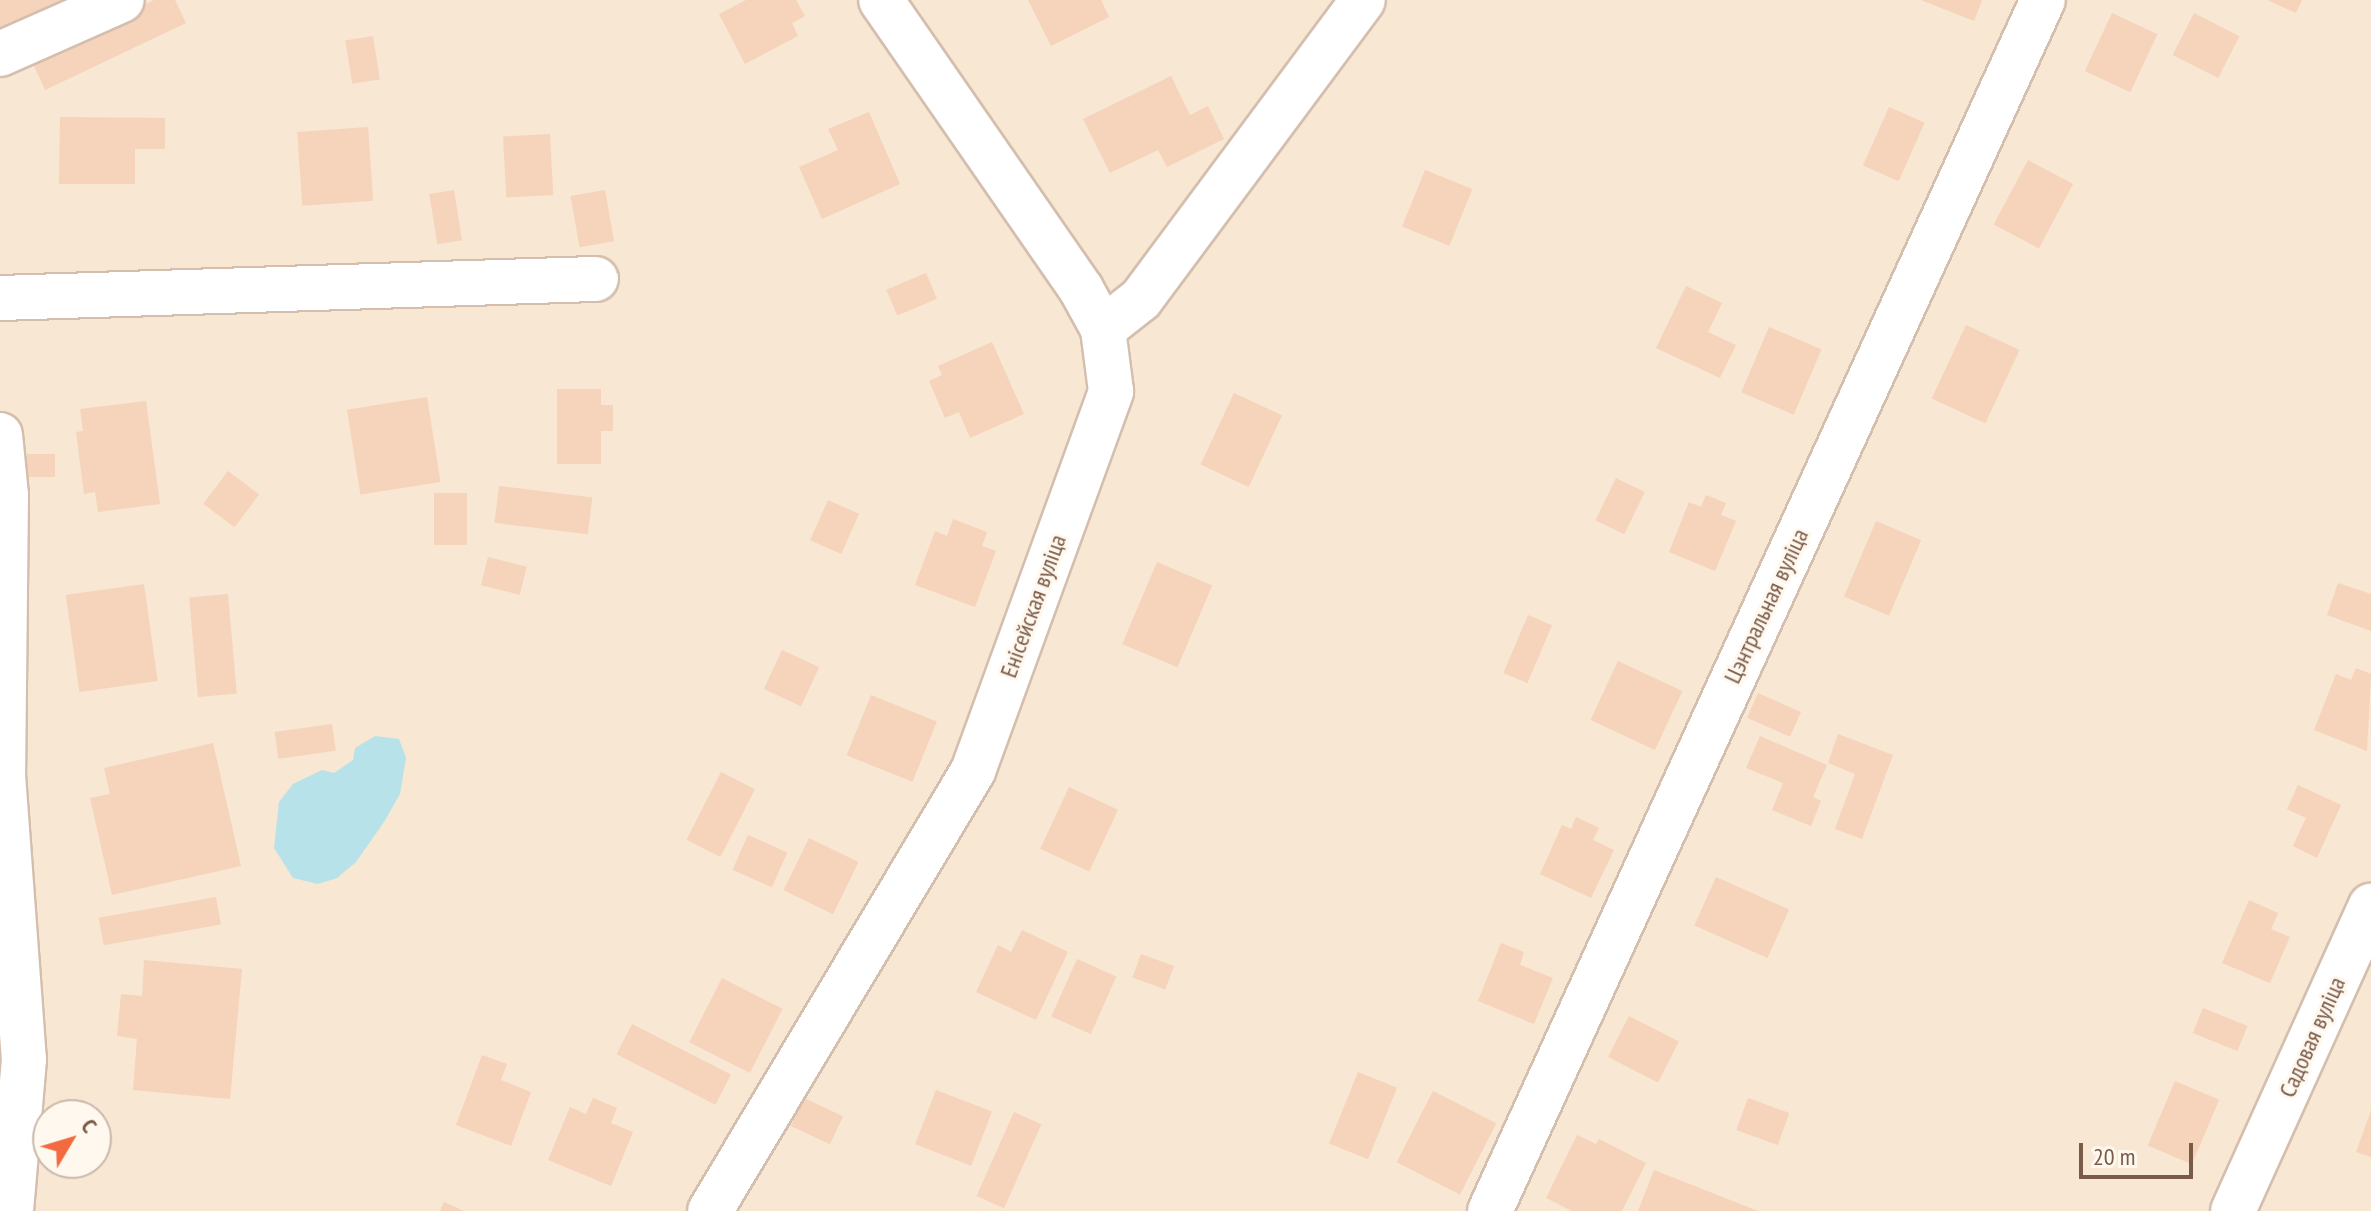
<!DOCTYPE html>
<html>
<head>
<meta charset="utf-8">
<style>
	body { margin:0 }
	#map { position:relative; width:2371px; height:1211px; overflow:hidden; background:#fef5e6; font-family:"PT Sans Narrow",sans-serif }
	div>[style] { position:absolute }
	.residential>* { inset:0; background:#f7e7d3 }
	.water>* { inset:0; background:#b8e2ea }
	.building>* { inset:0; background:#f6d3bb; transform-origin:0 0 }
	.roads { filter:drop-shadow(2px 0 #d4bead) drop-shadow(-2px 0 #d4bead) drop-shadow(0 2px #d4bead) drop-shadow(0 -2px #d4bead) }
	.minor>* { height:44px; margin:-22px; padding:0 22px; transform-origin:22px; border-radius:22px; background:#fff }
	span { translate:-50% -50%; white-space:nowrap; text-align:center; line-height:1.15; -webkit-text-stroke:6px #fff8ee; paint-order:stroke }
	.street-label { font-size:24px; color:#7a5a48 }
	.north { position:absolute; left:32px; top:1099px; width:80px; height:80px; box-sizing:border-box; background:#fff8ee; border:2px solid #cab9ac; border-radius:50%; rotate:52deg; font-size:22px; font-weight:700; line-height:32px; text-align:center; color:#7a5a48 }
	.north::after { content:''; display:block; margin:auto; width:28px; height:36px; background:#f26a40; clip-path:polygon(50% 0,100% 100%,50% 72%,0 100%) }
	.scale { position:absolute; left:2079px; top:1143px; width:114px; height:36px; box-sizing:border-box; border:4px solid #7a5a48; border-top:0; padding-left:10px; font-size:24px; line-height:28px; white-space:nowrap; color:#7a5a48; -webkit-text-stroke:6px #fff8ee; paint-order:stroke }
</style>
</head>
<body>
<div id="map">
	<div class="residential">
		<i style="clip-path:polygon(evenodd,0 0,2371px 0,2371px 1211px,0 1211px,0 0,48px 1115px,96px 1115px,96px 1163px,48px 1163px,48px 1115px)"></i>
	</div>
	<div class="water">
		<i style="clip-path:polygon(375px 736px,399px 739px,406px 758px,400px 794px,384px 822px,356px 862px,337px 878px,318px 884px,293px 878px,274px 848px,279px 802px,293px 784px,322px 770px,334px 773px,353px 760px,355px 748px)"></i>
	</div>
	<div class="building">
		<i style="clip-path:polygon(0 0,65px 0,72px 15px,0 48px)"></i>
		<i style="clip-path:polygon(154px 0,175px 0,186px 23px,45px 90px,31px 59px)"></i>
		<i style="clip-path:polygon(746px 0,796px 0,805px 16px,792px 23px,798px 36px,745px 64px,719px 14px)"></i>
		<i style="clip-path:polygon(1028px 0,1101px 0,1109px 17px,1051px 46px)"></i>
		<i style="clip-path:polygon(1921px 0,1982px 0,1974px 21px)"></i>
		<i style="clip-path:polygon(2267px 0,2302px 0,2296px 13px)"></i>
		<i style="left:2112px;top:13px;width:50px;height:64px;rotate:25deg"></i>
		<i style="left:2194px;top:13px;width:51px;height:47px;rotate:27deg"></i>
		<i style="left:373px;top:36px;width:44px;height:28px;rotate:81deg"></i>
		<i style="clip-path:polygon(1171px 76px,1190px 115px,1208px 106px,1224px 139px,1167px 167px,1158px 150px,1110px 173px,1083px 119px)"></i>
		<i style="left:1889px;top:107px;width:39px;height:64px;rotate:24deg"></i>
		<i style="clip-path:polygon(869px 112px,900px 184px,822px 219px,799px 167px,838px 150px,828px 129px)"></i>
		<i style="clip-path:polygon(60px 117px,165px 118px,165px 149px,135px 149px,135px 184px,59px 184px)"></i>
		<i style="left:368px;top:127px;width:74px;height:71px;rotate:86deg"></i>
		<i style="left:550px;top:134px;width:61px;height:47px;rotate:87deg"></i>
		<i style="left:2028px;top:160px;width:51px;height:73px;rotate:28deg"></i>
		<i style="left:1425px;top:170px;width:51px;height:61px;rotate:22deg"></i>
		<i style="left:454px;top:190px;width:51px;height:25px;rotate:81deg"></i>
		<i style="left:605px;top:190px;width:52px;height:35px;rotate:80deg"></i>
		<i style="left:926px;top:273px;width:28px;height:43px;rotate:67deg"></i>
		<i style="clip-path:polygon(1686px 286px,1722px 303px,1708px 332px,1736px 345px,1720px 378px,1656px 348px)"></i>
		<i style="left:1966px;top:325px;width:59px;height:81px;rotate:25deg"></i>
		<i style="left:1769px;top:327px;width:57px;height:71px;rotate:23deg"></i>
		<i style="clip-path:polygon(992px 342px,1024px 414px,970px 438px,959px 412px,945px 418px,929px 381px,942px 375px,938px 366px)"></i>
		<i style="clip-path:polygon(557px 389px,601px 389px,601px 405px,613px 405px,613px 431px,601px 431px,601px 464px,557px 464px)"></i>
		<i style="left:1234px;top:393px;width:53px;height:79px;rotate:25deg"></i>
		<i style="left:427px;top:397px;width:86px;height:81px;rotate:81deg"></i>
		<i style="clip-path:polygon(146px 401px,160px 504px,98px 512px,95px 492px,84px 494px,76px 432px,83px 431px,80px 409px)"></i>
		<i style="left:27px;top:454px;width:28px;height:23px"></i>
		<i style="left:228px;top:471px;width:39px;height:41px;rotate:37deg"></i>
		<i style="left:1616px;top:478px;width:32px;height:47px;rotate:26deg"></i>
		<i style="left:499px;top:486px;width:94px;height:37px;rotate:7deg"></i>
		<i style="left:434px;top:493px;width:33px;height:52px"></i>
		<i style="clip-path:polygon(1706px 495px,1726px 503px,1721px 515px,1736px 521px,1715px 571px,1669px 552px,1689px 502px,1701px 507px)"></i>
		<i style="left:828px;top:500px;width:34px;height:44px;rotate:24deg"></i>
		<i style="clip-path:polygon(953px 519px,987px 532px,982px 546px,996px 551px,975px 607px,915px 585px,935px 531px,947px 536px)"></i>
		<i style="left:1876px;top:521px;width:49px;height:82px;rotate:23deg"></i>
		<i style="left:488px;top:557px;width:40px;height:29px;rotate:14deg"></i>
		<i style="left:1157px;top:562px;width:60px;height:89px;rotate:23deg"></i>
		<i style="clip-path:polygon(2338px 583px,2371px 594px,2371px 631px,2327px 615px)"></i>
		<i style="left:144px;top:584px;width:98px;height:79px;rotate:82deg"></i>
		<i style="left:228px;top:594px;width:100px;height:39px;rotate:85deg"></i>
		<i style="left:1528px;top:615px;width:26px;height:63px;rotate:23deg"></i>
		<i style="left:782px;top:650px;width:41px;height:43px;rotate:25deg"></i>
		<i style="left:1618px;top:661px;width:71px;height:65px;rotate:25deg"></i>
		<i style="clip-path:polygon(2356px 668px,2371px 674px,2367px 751px,2314px 730px,2336px 674px,2351px 680px)"></i>
		<i style="left:1758px;top:693px;width:47px;height:27px;rotate:24deg"></i>
		<i style="left:871px;top:695px;width:71px;height:65px;rotate:22deg"></i>
		<i style="left:332px;top:724px;width:27px;height:58px;rotate:82deg"></i>
		<i style="clip-path:polygon(1838px 734px,1893px 755px,1862px 839px,1835px 829px,1855px 774px,1828px 763px)"></i>
		<i style="clip-path:polygon(1760px 736px,1827px 765px,1813px 797px,1821px 801px,1811px 826px,1772px 810px,1783px 783px,1746px 768px)"></i>
		<i style="clip-path:polygon(213px 743px,241px 866px,112px 895px,90px 798px,110px 794px,104px 768px)"></i>
		<i style="left:721px;top:772px;width:38px;height:76px;rotate:27deg"></i>
		<i style="clip-path:polygon(2298px 785px,2341px 805px,2317px 858px,2293px 846px,2306px 818px,2287px 809px)"></i>
		<i style="left:1069px;top:787px;width:54px;height:68px;rotate:25deg"></i>
		<i style="clip-path:polygon(1576px 817px,1599px 828px,1593px 840px,1614px 850px,1591px 898px,1540px 874px,1562px 825px,1571px 829px)"></i>
		<i style="left:748px;top:835px;width:43px;height:38px;rotate:24deg"></i>
		<i style="left:809px;top:838px;width:55px;height:58px;rotate:26deg"></i>
		<i style="left:1716px;top:877px;width:80px;height:53px;rotate:24deg"></i>
		<i style="left:216px;top:897px;width:28px;height:119px;rotate:80deg"></i>
		<i style="clip-path:polygon(2249px 900px,2278px 913px,2271px 929px,2290px 937px,2270px 983px,2222px 963px)"></i>
		<i style="clip-path:polygon(1022px 930px,1068px 952px,1036px 1020px,976px 992px,998px 945px,1011px 952px)"></i>
		<i style="clip-path:polygon(1501px 943px,1524px 952px,1520px 965px,1553px 978px,1534px 1024px,1478px 1001px)"></i>
		<i style="left:1141px;top:954px;width:35px;height:25px;rotate:20deg"></i>
		<i style="left:1077px;top:959px;width:43px;height:63px;rotate:24deg"></i>
		<i style="clip-path:polygon(144px 960px,242px 969px,230px 1099px,133px 1090px,137px 1039px,117px 1036px,121px 994px,142px 996px)"></i>
		<i style="left:722px;top:978px;width:68px;height:72px;rotate:27deg"></i>
		<i style="left:2203px;top:1008px;width:48px;height:27px;rotate:22deg"></i>
		<i style="left:1629px;top:1016px;width:56px;height:46px;rotate:27deg"></i>
		<i style="left:632px;top:1024px;width:111px;height:34px;rotate:27deg"></i>
		<i style="clip-path:polygon(482px 1055px,507px 1064px,501px 1080px,531px 1092px,511px 1146px,456px 1125px)"></i>
		<i style="left:1358px;top:1072px;width:42px;height:77px;rotate:22deg"></i>
		<i style="left:2175px;top:1081px;width:48px;height:70px;rotate:23deg"></i>
		<i style="left:936px;top:1090px;width:60px;height:58px;rotate:21deg"></i>
		<i style="left:1433px;top:1091px;width:71px;height:80px;rotate:27deg"></i>
		<i style="clip-path:polygon(593px 1098px,617px 1108px,611px 1123px,633px 1132px,611px 1186px,548px 1160px,570px 1107px,586px 1114px)"></i>
		<i style="left:804px;top:1098px;width:43px;height:31px;rotate:25deg"></i>
		<i style="left:1748px;top:1098px;width:44px;height:34px;rotate:20deg"></i>
		<i style="clip-path:polygon(2371px 1111px,2371px 1157px,2356px 1152px)"></i>
		<i style="left:1014px;top:1112px;width:30px;height:92px;rotate:24deg"></i>
		<i style="clip-path:polygon(1577px 1135px,1596px 1144px,1599px 1139px,1646px 1163px,1622px 1211px,1572px 1211px,1546px 1198px)"></i>
		<i style="clip-path:polygon(1654px 1170px,1758px 1211px,1638px 1211px)"></i>
		<i style="clip-path:polygon(444px 1202px,464px 1211px,440px 1211px)"></i>
	</div>
	<div class="roads">
		<div class="minor">
			<i style="left:0;top:54px;width:133px;rotate:-23.9deg"></i>
			<i style="left:0;top:298px;width:596px;rotate:-1.83deg"></i>
			<i style="left:1103px;top:329px;width:48px;rotate:-38.3deg"></i>
			<i style="left:1141px;top:299px;width:372px;rotate:-53.4deg"></i>
			<i style="left:0;top:435px;width:60px;rotate:84.3deg"></i>
			<i style="left:6px;top:495px;width:280px;rotate:90.6deg"></i>
			<i style="left:3px;top:775px;width:285px;rotate:85.8deg"></i>
			<i style="left:24px;top:1059px;width:153px;rotate:94.9deg"></i>
			<i style="left:710px;top:1211px;width:513px;rotate:-59.13deg"></i>
			<i style="left:973px;top:771px;width:404px;rotate:-70deg"></i>
			<i style="left:1111px;top:391px;width:63px;rotate:-97.4deg"></i>
			<i style="left:1103px;top:329px;width:46px;rotate:-118.8deg"></i>
			<i style="left:1081px;top:289px;width:351px;rotate:-124.7deg"></i>
			<i style="left:1490px;top:1211px;width:1331px;rotate:-65.46deg"></i>
			<i style="left:2233px;top:1211px;width:335px;rotate:-65.7deg"></i>
		</div>
	</div>
	<div class="street-label">
		<span style="left:1033px;top:606px;rotate:-70deg">Енісейская вуліца</span>
		<span style="left:1766px;top:606px;rotate:-65deg">Цэнтральная вуліца</span>
		<span style="left:2312px;top:1037px;rotate:-66deg">Садовая вуліца</span>
	</div>
	<div class="north">С</div>
	<div class="scale">20 m</div>
</div>
</body>
</html>
